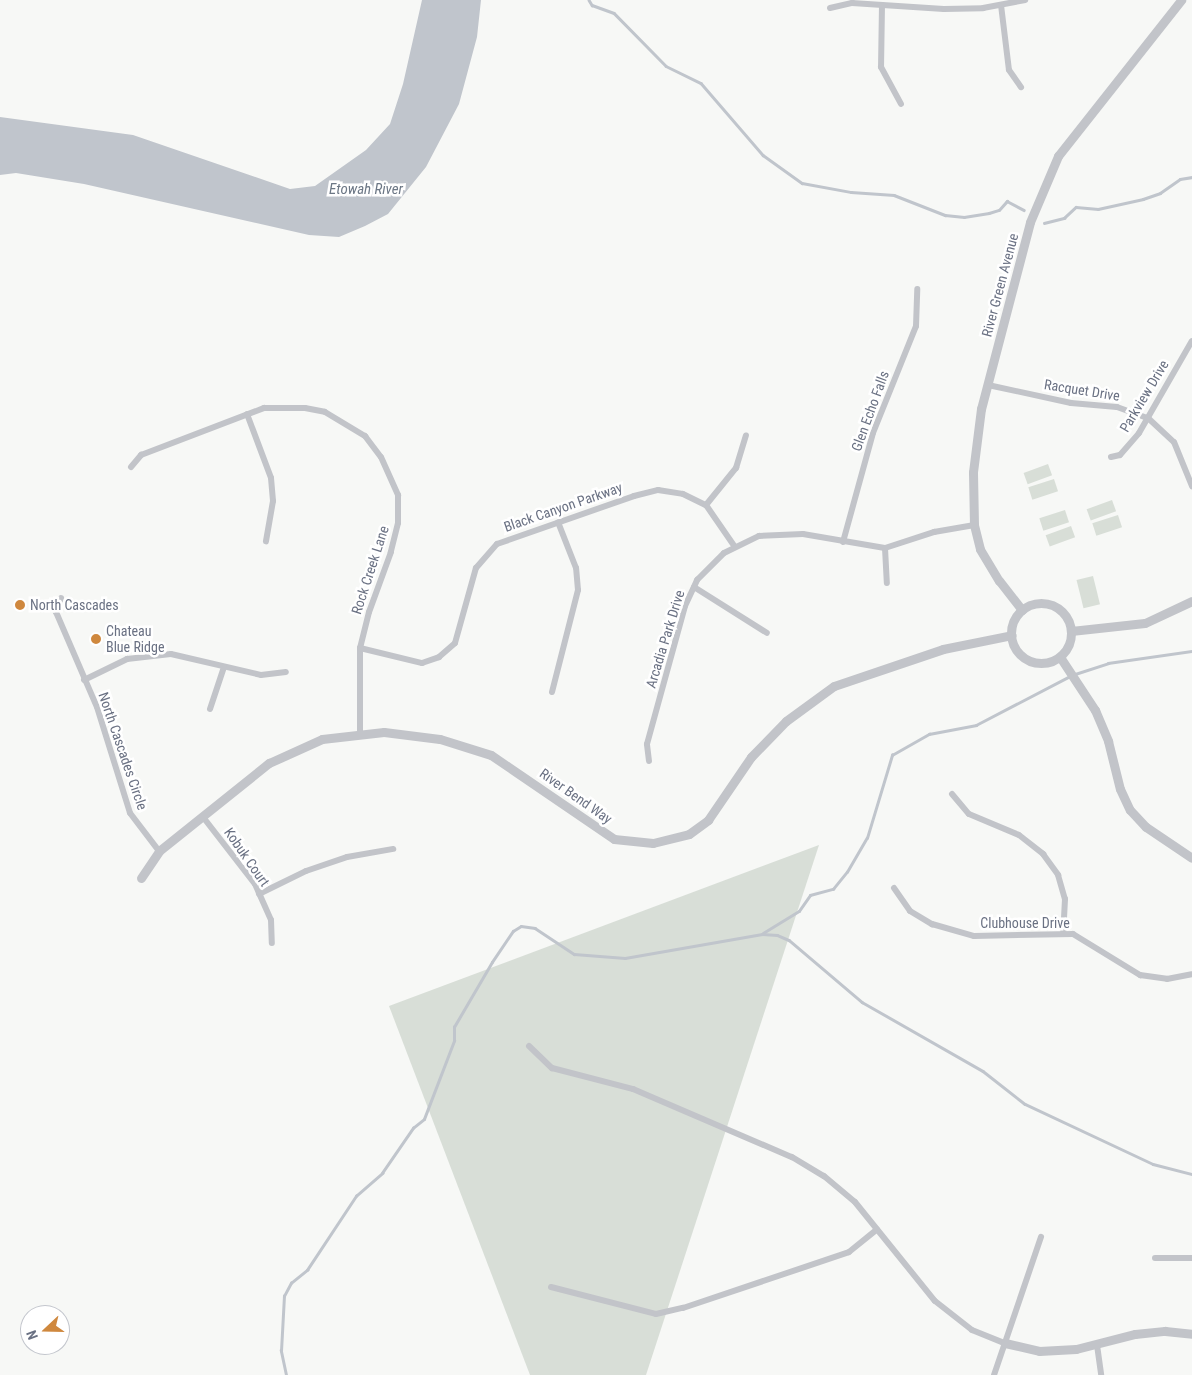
<!DOCTYPE html>
<html>
<head>
<meta charset="utf-8">
<style>
	body { margin:0 }
	#map { position:relative; width:1192px; height:1375px; overflow:hidden; background:#f7f8f6; font-family:"Roboto Condensed",sans-serif }
	div>[style] { position:absolute }
	.green>* { inset:0; background:#d8ded7; transform-origin:0 0 }
	.water>* { inset:0; background:#c0c5cc }
	.stream>* { height:2.5px; margin:-1.25px; padding:0 1.25px; transform-origin:1.25px; border-radius:1.25px; background:#c0c5cc }
	.minor>* { height:6px; margin:-3px; padding:0 3px; transform-origin:3px; border-radius:3px; background:#c2c4c9 }
	.tertiary>* { height:9px; margin:-4.5px; padding:0 4.5px; transform-origin:4.5px; border-radius:4.5px; background:#c2c4c9 }
	.tertiary>.ring { margin:-4.5px; padding:0; box-sizing:content-box; background:none; border:9px solid #c2c4c9; border-radius:50% }
	.dots>* { width:14px; height:14px; translate:-50% -50%; box-sizing:border-box; border:2px solid #fff; border-radius:50% }
	span { translate:-50% -50%; white-space:nowrap; text-align:center; line-height:1.15; -webkit-text-stroke:5px #fff; paint-order:stroke }
	.street-label { font-size:14px; color:#6a7183 }
	.poi-label { font-size:14px; color:#6a7183 }
	.left { translate:0 -50%; text-align:left }
	.water-label { font-size:15px; color:#6c7785; font-style:italic }
	.north { position:absolute; left:20px; top:1305px; width:50px; height:50px; box-sizing:border-box; background:#fff; border:1px solid #c3c6cd; border-radius:50%; rotate:249deg; font-size:14px; font-weight:700; line-height:20px; text-align:center; color:#6a7183 }
	.north::after { content:''; display:block; margin:auto; width:18px; height:22px; background:#cf883e; clip-path:polygon(50% 0,100% 100%,50% 72%,0 100%) }
</style>
</head>
<body>
<div id="map">
	<div class="green">
		<i style="left:1048px;top:464px;width:12px;height:26px;rotate:70deg"></i>
		<i style="left:1054px;top:479px;width:13px;height:27px;rotate:72deg"></i>
		<i style="left:1112px;top:500px;width:12px;height:27px;rotate:70deg"></i>
		<i style="left:1065px;top:510px;width:13px;height:27px;rotate:72deg"></i>
		<i style="left:1118px;top:515px;width:13px;height:27px;rotate:72deg"></i>
		<i style="left:1071px;top:526px;width:12px;height:27px;rotate:70deg"></i>
		<i style="left:1093px;top:576px;width:29px;height:17px;rotate:76deg"></i>
		<i style="clip-path:polygon(819px 845px,646px 1375px,530px 1375px,389px 1006px)"></i>
	</div>
	<div class="water">
		<i style="clip-path:polygon(422px 0,481px 0,477px 37px,459px 104px,426px 167px,388px 214px,365px 226px,339px 237px,309px 235px,84px 184px,16px 173px,0 175px,0 117px,133px 135px,290px 189px,315px 186px,366px 150px,390px 124px,403px 84px)"></i>
	</div>
	<div class="stream">
		<i style="left:589px;top:0;width:6px;rotate:59deg"></i>
		<i style="left:592px;top:5px;width:23px;rotate:20deg"></i>
		<i style="left:614px;top:13px;width:74px;rotate:45.5deg"></i>
		<i style="left:666px;top:66px;width:39px;rotate:26deg"></i>
		<i style="left:701px;top:83px;width:95px;rotate:49.3deg"></i>
		<i style="left:763px;top:155px;width:48px;rotate:35.7deg"></i>
		<i style="left:802px;top:183px;width:50px;rotate:10.4deg"></i>
		<i style="left:851px;top:192px;width:43px;rotate:4deg"></i>
		<i style="left:894px;top:195px;width:55px;rotate:21.4deg"></i>
		<i style="left:945px;top:215px;width:19px;rotate:6deg"></i>
		<i style="left:964px;top:217px;width:25px;rotate:-9deg"></i>
		<i style="left:989px;top:213px;width:10px;rotate:-17deg"></i>
		<i style="left:999px;top:210px;width:12px;rotate:-48deg"></i>
		<i style="left:1007px;top:201px;width:19px;rotate:28deg"></i>
		<i style="left:1044px;top:223px;width:21px;rotate:-14deg"></i>
		<i style="left:1064px;top:218px;width:16px;rotate:-43deg"></i>
		<i style="left:1076px;top:207px;width:22px;rotate:5deg"></i>
		<i style="left:1098px;top:209px;width:46px;rotate:-12.5deg"></i>
		<i style="left:1143px;top:199px;width:18px;rotate:-19deg"></i>
		<i style="left:1160px;top:193px;width:24px;rotate:-35deg"></i>
		<i style="left:1180px;top:179px;width:12px;rotate:-9deg"></i>
		<i style="left:763px;top:933px;width:42px;rotate:-31.4deg"></i>
		<i style="left:799px;top:911px;width:19px;rotate:-55deg"></i>
		<i style="left:810px;top:895px;width:24px;rotate:-15deg"></i>
		<i style="left:833px;top:889px;width:22px;rotate:-51deg"></i>
		<i style="left:847px;top:872px;width:39px;rotate:-60deg"></i>
		<i style="left:867px;top:838px;width:87px;rotate:-73.2deg"></i>
		<i style="left:892px;top:755px;width:43px;rotate:-29.6deg"></i>
		<i style="left:929px;top:734px;width:48px;rotate:-10.8deg"></i>
		<i style="left:976px;top:725px;width:108px;rotate:-27.5deg"></i>
		<i style="left:1072px;top:675px;width:38px;rotate:-18deg"></i>
		<i style="left:1108px;top:663px;width:85px;rotate:-8.1deg"></i>
		<i style="left:286px;top:1375px;width:25px;rotate:-102deg"></i>
		<i style="left:281px;top:1351px;width:55px;rotate:-86.9deg"></i>
		<i style="left:284px;top:1296px;width:15px;rotate:-62deg"></i>
		<i style="left:291px;top:1283px;width:21px;rotate:-39deg"></i>
		<i style="left:307px;top:1270px;width:89px;rotate:-56.5deg"></i>
		<i style="left:356px;top:1196px;width:35px;rotate:-41deg"></i>
		<i style="left:382px;top:1173px;width:55px;rotate:-55.4deg"></i>
		<i style="left:413px;top:1128px;width:14px;rotate:-39deg"></i>
		<i style="left:424px;top:1119px;width:84px;rotate:-69deg"></i>
		<i style="left:454px;top:1041px;width:14px;rotate:-90deg"></i>
		<i style="left:454px;top:1027px;width:75px;rotate:-59.7deg"></i>
		<i style="left:492px;top:962px;width:37px;rotate:-56deg"></i>
		<i style="left:513px;top:931px;width:9px;rotate:-32deg"></i>
		<i style="left:521px;top:926px;width:14px;rotate:8deg"></i>
		<i style="left:535px;top:928px;width:47px;rotate:33.7deg"></i>
		<i style="left:574px;top:954px;width:51px;rotate:4.5deg"></i>
		<i style="left:625px;top:958px;width:139px;rotate:-9.9deg"></i>
		<i style="left:762px;top:934px;width:15px;rotate:4deg"></i>
		<i style="left:777px;top:935px;width:13px;rotate:23deg"></i>
		<i style="left:789px;top:940px;width:96px;rotate:40.3deg"></i>
		<i style="left:862px;top:1002px;width:139px;rotate:29.7deg"></i>
		<i style="left:983px;top:1071px;width:53px;rotate:38.2deg"></i>
		<i style="left:1025px;top:1104px;width:141px;rotate:25.1deg"></i>
		<i style="left:1153px;top:1164px;width:40px;rotate:14.4deg"></i>
	</div>
	<div class="minor">
		<i style="left:882px;top:5px;width:62px;rotate:90.9deg"></i>
		<i style="left:881px;top:67px;width:42px;rotate:61.6deg"></i>
		<i style="left:1001px;top:5px;width:65px;rotate:83deg"></i>
		<i style="left:1009px;top:70px;width:21px;rotate:55deg"></i>
		<i style="left:830px;top:8px;width:23px;rotate:-13deg"></i>
		<i style="left:852px;top:3px;width:92px;rotate:3.7deg"></i>
		<i style="left:944px;top:9px;width:39px;rotate:-1deg"></i>
		<i style="left:983px;top:8px;width:43px;rotate:-10.8deg"></i>
		<i style="left:988px;top:385px;width:85px;rotate:12.2deg"></i>
		<i style="left:1071px;top:403px;width:46px;rotate:5deg"></i>
		<i style="left:1117px;top:407px;width:33px;rotate:20deg"></i>
		<i style="left:1148px;top:418px;width:35px;rotate:43deg"></i>
		<i style="left:1174px;top:442px;width:48px;rotate:67.8deg"></i>
		<i style="left:247px;top:414px;width:68px;rotate:69.4deg"></i>
		<i style="left:271px;top:478px;width:23px;rotate:85deg"></i>
		<i style="left:273px;top:501px;width:41px;rotate:99.9deg"></i>
		<i style="left:1111px;top:457px;width:9px;rotate:-13deg"></i>
		<i style="left:1120px;top:455px;width:29px;rotate:-49deg"></i>
		<i style="left:1139px;top:433px;width:106px;rotate:-60.1deg"></i>
		<i style="left:131px;top:467px;width:16px;rotate:-50deg"></i>
		<i style="left:141px;top:455px;width:132px;rotate:-20.9deg"></i>
		<i style="left:264px;top:408px;width:41px"></i>
		<i style="left:305px;top:408px;width:20px;rotate:11deg"></i>
		<i style="left:325px;top:412px;width:47px;rotate:31deg"></i>
		<i style="left:365px;top:436px;width:26px;rotate:53deg"></i>
		<i style="left:381px;top:457px;width:42px;rotate:65.9deg"></i>
		<i style="left:398px;top:495px;width:28px;rotate:90deg"></i>
		<i style="left:398px;top:523px;width:30px;rotate:104deg"></i>
		<i style="left:391px;top:552px;width:64px;rotate:110.1deg"></i>
		<i style="left:369px;top:612px;width:37px;rotate:104deg"></i>
		<i style="left:360px;top:648px;width:87px;rotate:90deg"></i>
		<i style="left:706px;top:505px;width:48px;rotate:-51deg"></i>
		<i style="left:736px;top:468px;width:34px;rotate:-73deg"></i>
		<i style="left:843px;top:542px;width:113px;rotate:-74.6deg"></i>
		<i style="left:873px;top:433px;width:115px;rotate:-68.1deg"></i>
		<i style="left:916px;top:326px;width:37px;rotate:-88deg"></i>
		<i style="left:885px;top:548px;width:35px;rotate:87deg"></i>
		<i style="left:694px;top:587px;width:86px;rotate:32.2deg"></i>
		<i style="left:61px;top:598px;width:15px;rotate:110deg"></i>
		<i style="left:56px;top:612px;width:103px;rotate:66.7deg"></i>
		<i style="left:97px;top:707px;width:111px;rotate:72.7deg"></i>
		<i style="left:130px;top:813px;width:48px;rotate:52.7deg"></i>
		<i style="left:360px;top:648px;width:64px;rotate:13.6deg"></i>
		<i style="left:422px;top:663px;width:18px;rotate:-19deg"></i>
		<i style="left:439px;top:657px;width:21px;rotate:-41deg"></i>
		<i style="left:455px;top:643px;width:78px;rotate:-74.4deg"></i>
		<i style="left:476px;top:568px;width:32px;rotate:-49deg"></i>
		<i style="left:497px;top:544px;width:145px;rotate:-19.3deg"></i>
		<i style="left:634px;top:496px;width:25px;rotate:-14deg"></i>
		<i style="left:658px;top:490px;width:25px;rotate:9deg"></i>
		<i style="left:683px;top:494px;width:25px;rotate:26deg"></i>
		<i style="left:706px;top:505px;width:51px;rotate:55.4deg"></i>
		<i style="left:84px;top:680px;width:48px;rotate:-26deg"></i>
		<i style="left:127px;top:659px;width:44px;rotate:-6.5deg"></i>
		<i style="left:171px;top:654px;width:92px;rotate:13.1deg"></i>
		<i style="left:261px;top:675px;width:25px;rotate:-7deg"></i>
		<i style="left:552px;top:692px;width:105px;rotate:-75.7deg"></i>
		<i style="left:578px;top:590px;width:22px;rotate:-95deg"></i>
		<i style="left:576px;top:568px;width:49px;rotate:-111.4deg"></i>
		<i style="left:210px;top:709px;width:44px;rotate:-71.6deg"></i>
		<i style="left:649px;top:761px;width:17px;rotate:-97deg"></i>
		<i style="left:647px;top:744px;width:143px;rotate:-74.6deg"></i>
		<i style="left:685px;top:606px;width:29px;rotate:-65deg"></i>
		<i style="left:697px;top:580px;width:38px;rotate:-45deg"></i>
		<i style="left:724px;top:553px;width:39px;rotate:-26deg"></i>
		<i style="left:759px;top:536px;width:44px;rotate:-2.6deg"></i>
		<i style="left:803px;top:534px;width:83px;rotate:9.7deg"></i>
		<i style="left:885px;top:548px;width:52px;rotate:-18.1deg"></i>
		<i style="left:934px;top:532px;width:41px;rotate:-9.9deg"></i>
		<i style="left:952px;top:794px;width:26px;rotate:50deg"></i>
		<i style="left:969px;top:814px;width:54px;rotate:22.8deg"></i>
		<i style="left:1019px;top:835px;width:31px;rotate:38deg"></i>
		<i style="left:1043px;top:854px;width:26px;rotate:54deg"></i>
		<i style="left:1058px;top:875px;width:25px;rotate:74deg"></i>
		<i style="left:1065px;top:899px;width:35px;rotate:93deg"></i>
		<i style="left:203px;top:817px;width:85px;rotate:52.2deg"></i>
		<i style="left:255px;top:884px;width:39px;rotate:66deg"></i>
		<i style="left:271px;top:920px;width:23px;rotate:88deg"></i>
		<i style="left:894px;top:888px;width:28px;rotate:55deg"></i>
		<i style="left:910px;top:911px;width:26px;rotate:31deg"></i>
		<i style="left:932px;top:924px;width:44px;rotate:15.9deg"></i>
		<i style="left:974px;top:936px;width:99px;rotate:-1.2deg"></i>
		<i style="left:1073px;top:934px;width:79px;rotate:31.5deg"></i>
		<i style="left:1140px;top:975px;width:27px;rotate:8deg"></i>
		<i style="left:1167px;top:979px;width:25px;rotate:-11deg"></i>
		<i style="left:259px;top:894px;width:52px;rotate:-26.1deg"></i>
		<i style="left:306px;top:871px;width:43px;rotate:-18.9deg"></i>
		<i style="left:347px;top:857px;width:47px;rotate:-9.9deg"></i>
		<i style="left:529px;top:1046px;width:32px;rotate:44deg"></i>
		<i style="left:552px;top:1068px;width:84px;rotate:14.5deg"></i>
		<i style="left:633px;top:1089px;width:173px;rotate:23.2deg"></i>
		<i style="left:792px;top:1157px;width:37px;rotate:31deg"></i>
		<i style="left:824px;top:1176px;width:40px;rotate:40deg"></i>
		<i style="left:855px;top:1202px;width:127px;rotate:51.1deg"></i>
		<i style="left:935px;top:1301px;width:47px;rotate:38.1deg"></i>
		<i style="left:972px;top:1330px;width:35px;rotate:22deg"></i>
		<i style="left:1155px;top:1258px;width:37px"></i>
		<i style="left:551px;top:1287px;width:108px;rotate:14.4deg"></i>
		<i style="left:656px;top:1314px;width:28px;rotate:-13deg"></i>
		<i style="left:683px;top:1308px;width:175px;rotate:-18.6deg"></i>
		<i style="left:849px;top:1252px;width:36px;rotate:-39deg"></i>
		<i style="left:1097px;top:1345px;width:30px;rotate:82deg"></i>
		<i style="left:994px;top:1375px;width:146px;rotate:-71.2deg"></i>
	</div>
	<div class="tertiary">
		<i class="ring" style="left:1011px;top:603px;width:51px;height:51px"></i>
		<i style="left:1022px;top:610px;width:37px;rotate:-128deg"></i>
		<i style="left:999px;top:581px;width:37px;rotate:-121deg"></i>
		<i style="left:980px;top:549px;width:25px;rotate:-104deg"></i>
		<i style="left:974px;top:525px;width:53px;rotate:-91.1deg"></i>
		<i style="left:973px;top:472px;width:64px;rotate:-82.8deg"></i>
		<i style="left:981px;top:409px;width:193px;rotate:-75.3deg"></i>
		<i style="left:1030px;top:222px;width:72px;rotate:-67deg"></i>
		<i style="left:1058px;top:156px;width:199px;rotate:-51.7deg"></i>
		<i style="left:1071px;top:631px;width:74px;rotate:-6.2deg"></i>
		<i style="left:1145px;top:623px;width:52px;rotate:-25.1deg"></i>
		<i style="left:1060px;top:657px;width:64px;rotate:56.6deg"></i>
		<i style="left:1095px;top:710px;width:34px;rotate:67deg"></i>
		<i style="left:1108px;top:741px;width:49px;rotate:76deg"></i>
		<i style="left:1120px;top:789px;width:23px;rotate:65deg"></i>
		<i style="left:1130px;top:810px;width:23px;rotate:47deg"></i>
		<i style="left:1146px;top:827px;width:55px;rotate:34deg"></i>
		<i style="left:141px;top:878px;width:32px;rotate:-56deg"></i>
		<i style="left:159px;top:851px;width:141px;rotate:-38.7deg"></i>
		<i style="left:269px;top:763px;width:58px;rotate:-24.4deg"></i>
		<i style="left:322px;top:739px;width:62px;rotate:-6.4deg"></i>
		<i style="left:384px;top:732px;width:56px;rotate:7.1deg"></i>
		<i style="left:440px;top:739px;width:53px;rotate:17.4deg"></i>
		<i style="left:491px;top:755px;width:149px;rotate:34.3deg"></i>
		<i style="left:614px;top:839px;width:39px;rotate:6deg"></i>
		<i style="left:653px;top:843px;width:37px;rotate:-14deg"></i>
		<i style="left:689px;top:834px;width:24px;rotate:-36deg"></i>
		<i style="left:708px;top:820px;width:76px;rotate:-55.7deg"></i>
		<i style="left:751px;top:757px;width:50px;rotate:-45.8deg"></i>
		<i style="left:786px;top:721px;width:59px;rotate:-36.1deg"></i>
		<i style="left:834px;top:686px;width:115px;rotate:-18.7deg"></i>
		<i style="left:943px;top:649px;width:70px;rotate:-11.5deg"></i>
		<i style="left:1005px;top:1343px;width:35px;rotate:13deg"></i>
		<i style="left:1039px;top:1351px;width:37px;rotate:-3deg"></i>
		<i style="left:1076px;top:1349px;width:61px;rotate:-14.3deg"></i>
		<i style="left:1135px;top:1334px;width:30px;rotate:-6deg"></i>
		<i style="left:1165px;top:1331px;width:27px;rotate:6deg"></i>
	</div>
	<div class="dots">
		<i style="left:20px;top:605px;background:#cf883e"></i>
		<i style="left:96px;top:639px;background:#cf883e"></i>
	</div>
	<div class="street-label">
		<span style="left:1000px;top:285px;rotate:-75deg">River Green Avenue</span>
		<span style="left:1082px;top:390px;rotate:9deg">Racquet Drive</span>
		<span style="left:1144px;top:396px;rotate:-59deg">Parkview Drive</span>
		<span style="left:870px;top:411px;rotate:-70deg">Glen Echo Falls</span>
		<span style="left:563px;top:507px;rotate:-19deg">Black Canyon Parkway</span>
		<span style="left:370px;top:570px;rotate:-72deg">Rock Creek Lane</span>
		<span style="left:665px;top:639px;rotate:-73deg">Arcadia Park Drive</span>
		<span style="left:123px;top:751px;rotate:71deg">North Cascades Circle</span>
		<span style="left:576px;top:796px;rotate:35deg">River Bend Way</span>
		<span style="left:247px;top:857px;rotate:55deg">Kobuk Court</span>
		<span style="left:1025px;top:923px">Clubhouse Drive</span>
	</div>
	<div class="poi-label">
		<span class="left" style="left:30px;top:605px">North Cascades</span>
		<span class="left" style="left:106px;top:639px">Chateau<br>Blue Ridge</span>
	</div>
	<div class="water-label">
		<span style="left:366px;top:190px">Etowah River</span>
	</div>
	<div class="north">N</div>
</div>
</body>
</html>
